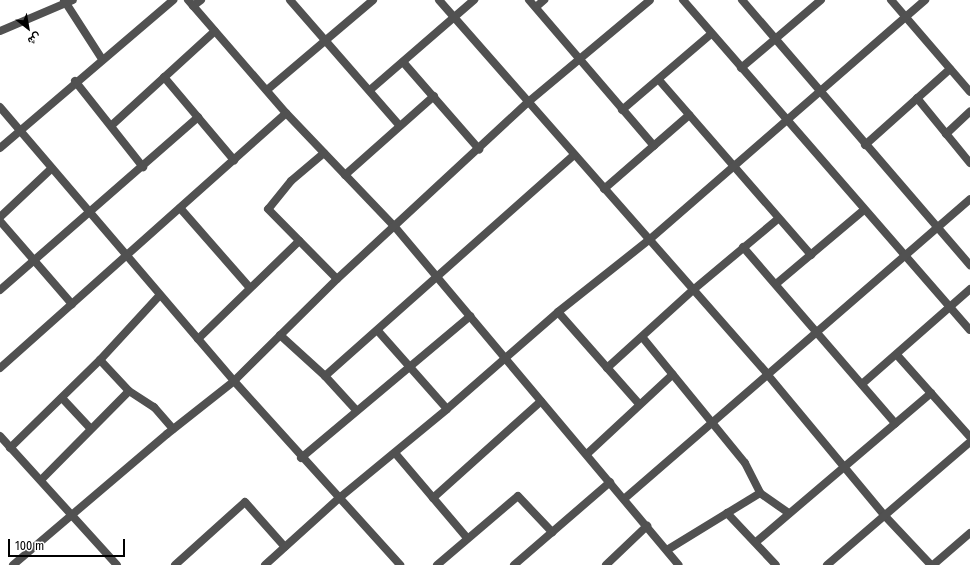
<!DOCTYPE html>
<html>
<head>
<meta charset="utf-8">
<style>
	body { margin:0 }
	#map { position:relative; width:970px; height:565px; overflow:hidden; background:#fff; font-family:"Fira Sans Condensed",Vazirmatn,sans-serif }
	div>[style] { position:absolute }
	.minor>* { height:8px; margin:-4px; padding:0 4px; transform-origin:4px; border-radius:4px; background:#515151 }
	span { translate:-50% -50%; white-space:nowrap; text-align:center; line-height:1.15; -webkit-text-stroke:4px #fff; paint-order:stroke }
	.north { position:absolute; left:8px; top:8px; width:40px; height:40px; -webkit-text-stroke:3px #fff; paint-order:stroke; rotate:149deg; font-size:11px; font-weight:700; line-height:16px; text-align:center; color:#000 }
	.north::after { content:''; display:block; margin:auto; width:14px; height:18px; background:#000; clip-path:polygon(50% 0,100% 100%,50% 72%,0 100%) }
	.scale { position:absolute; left:8px; top:539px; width:117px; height:18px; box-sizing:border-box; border:2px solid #000; border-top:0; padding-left:5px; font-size:12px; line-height:14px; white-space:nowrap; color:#000; -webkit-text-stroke:3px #fff; paint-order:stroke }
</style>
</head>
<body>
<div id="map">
	<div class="minor">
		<i style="left:64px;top:0;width:70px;rotate:57.2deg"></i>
		<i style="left:188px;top:0;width:150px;rotate:49.1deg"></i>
		<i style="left:286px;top:113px;width:158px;rotate:46.3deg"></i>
		<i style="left:395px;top:227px;width:441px;rotate:50deg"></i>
		<i style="left:290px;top:0;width:166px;rotate:48.9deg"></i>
		<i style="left:439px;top:0;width:497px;rotate:48.7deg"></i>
		<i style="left:767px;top:374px;width:183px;rotate:50.3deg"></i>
		<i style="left:884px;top:515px;width:69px;rotate:46.8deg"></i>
		<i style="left:529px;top:0;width:192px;rotate:49.4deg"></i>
		<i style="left:683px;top:0;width:437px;rotate:49deg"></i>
		<i style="left:742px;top:0;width:350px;rotate:49.3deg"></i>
		<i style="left:891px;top:0;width:121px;rotate:49.3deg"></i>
		<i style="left:193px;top:6px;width:10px;rotate:-37deg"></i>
		<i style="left:536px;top:7px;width:11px;rotate:-41deg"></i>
		<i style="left:0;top:31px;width:79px;rotate:-23deg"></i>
		<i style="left:403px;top:62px;width:116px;rotate:48.9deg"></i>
		<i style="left:741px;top:68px;width:105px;rotate:-40.4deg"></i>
		<i style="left:164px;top:77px;width:109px;rotate:49.9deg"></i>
		<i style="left:659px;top:80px;width:232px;rotate:49deg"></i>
		<i style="left:75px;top:81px;width:110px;rotate:51.7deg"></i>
		<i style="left:267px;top:90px;width:139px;rotate:-40.3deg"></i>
		<i style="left:370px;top:90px;width:138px;rotate:-40.9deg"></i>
		<i style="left:917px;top:98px;width:84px;rotate:50.8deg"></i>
		<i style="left:0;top:107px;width:360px;rotate:49.5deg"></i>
		<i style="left:234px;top:381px;width:248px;rotate:47.9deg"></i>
		<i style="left:622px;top:110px;width:117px;rotate:-40.5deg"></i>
		<i style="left:112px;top:125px;width:139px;rotate:-42.4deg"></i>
		<i style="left:946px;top:134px;width:33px;rotate:-43deg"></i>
		<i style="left:865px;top:145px;width:114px;rotate:-41.8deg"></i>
		<i style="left:0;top:148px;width:228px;rotate:-40.5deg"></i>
		<i style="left:324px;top:153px;width:43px;rotate:139.7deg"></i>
		<i style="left:291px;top:181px;width:36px;rotate:129deg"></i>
		<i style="left:268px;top:209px;width:98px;rotate:45.4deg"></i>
		<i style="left:345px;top:175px;width:119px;rotate:-41.6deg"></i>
		<i style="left:604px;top:189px;width:113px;rotate:-41deg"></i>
		<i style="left:180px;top:208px;width:106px;rotate:48.8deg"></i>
		<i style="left:0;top:217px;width:70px;rotate:-43.3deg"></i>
		<i style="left:0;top:221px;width:110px;rotate:49.1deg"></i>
		<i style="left:743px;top:247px;width:233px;rotate:49.2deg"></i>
		<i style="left:776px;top:284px;width:115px;rotate:-40.1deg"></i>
		<i style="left:0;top:290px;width:263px;rotate:-41.1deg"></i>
		<i style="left:558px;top:312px;width:123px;rotate:48.6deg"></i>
		<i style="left:378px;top:331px;width:104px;rotate:48.5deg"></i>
		<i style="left:280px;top:335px;width:61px;rotate:42.3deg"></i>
		<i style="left:325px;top:376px;width:46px;rotate:47.6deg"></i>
		<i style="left:643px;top:338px;width:161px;rotate:50.8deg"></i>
		<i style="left:745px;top:463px;width:34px;rotate:63deg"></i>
		<i style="left:760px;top:493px;width:35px;rotate:35deg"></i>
		<i style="left:198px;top:339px;width:141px;rotate:-44.1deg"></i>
		<i style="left:897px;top:355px;width:110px;rotate:48.3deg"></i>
		<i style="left:100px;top:360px;width:42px;rotate:46.9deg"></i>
		<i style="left:129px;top:391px;width:30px;rotate:33deg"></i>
		<i style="left:154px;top:407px;width:29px;rotate:49deg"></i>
		<i style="left:0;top:368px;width:383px;rotate:-41.7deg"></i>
		<i style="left:607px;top:368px;width:116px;rotate:-42.2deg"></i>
		<i style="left:693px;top:290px;width:111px;rotate:-39.9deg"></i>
		<i style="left:325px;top:376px;width:333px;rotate:-41.6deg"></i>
		<i style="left:862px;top:384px;width:144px;rotate:-41.3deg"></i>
		<i style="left:62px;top:398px;width:42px;rotate:46.9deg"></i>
		<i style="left:0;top:436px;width:174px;rotate:47.8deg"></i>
		<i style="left:10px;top:448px;width:126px;rotate:-44.4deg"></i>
		<i style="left:100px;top:360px;width:88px;rotate:-47.3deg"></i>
		<i style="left:395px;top:453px;width:111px;rotate:49.7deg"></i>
		<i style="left:587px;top:454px;width:117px;rotate:-42.9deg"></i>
		<i style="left:301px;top:458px;width:221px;rotate:-40deg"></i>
		<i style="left:41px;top:480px;width:125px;rotate:-45.3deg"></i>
		<i style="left:433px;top:498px;width:145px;rotate:-41.9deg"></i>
		<i style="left:624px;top:499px;width:458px;rotate:-40.9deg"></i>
		<i style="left:727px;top:513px;width:71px;rotate:46.7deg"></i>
		<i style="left:756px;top:542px;width:230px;rotate:-40.4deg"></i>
		<i style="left:667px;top:550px;width:109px;rotate:-31.5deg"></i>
		<i style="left:13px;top:565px;width:202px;rotate:-40.4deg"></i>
		<i style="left:167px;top:434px;width:85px;rotate:-38.3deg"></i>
		<i style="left:234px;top:381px;width:145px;rotate:-44.7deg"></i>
		<i style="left:337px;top:279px;width:259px;rotate:-42.8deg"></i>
		<i style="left:527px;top:103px;width:160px;rotate:-39.9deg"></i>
		<i style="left:175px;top:565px;width:94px;rotate:-42deg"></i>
		<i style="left:245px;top:502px;width:60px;rotate:48.4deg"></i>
		<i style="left:265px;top:565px;width:98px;rotate:-42.1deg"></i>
		<i style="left:338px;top:499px;width:141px;rotate:-39.5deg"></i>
		<i style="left:447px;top:409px;width:147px;rotate:-41.1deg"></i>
		<i style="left:558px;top:312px;width:116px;rotate:-38.4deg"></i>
		<i style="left:649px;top:240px;width:366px;rotate:-41deg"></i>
		<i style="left:437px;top:565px;width:106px;rotate:-40.4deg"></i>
		<i style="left:518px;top:496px;width:50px;rotate:46.6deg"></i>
		<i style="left:514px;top:565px;width:127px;rotate:-40.8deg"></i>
		<i style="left:606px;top:565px;width:57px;rotate:-43.6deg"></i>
		<i style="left:827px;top:565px;width:189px;rotate:-40.7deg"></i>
		<i style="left:933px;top:565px;width:49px;rotate:-40.9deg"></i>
	</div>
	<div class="north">ش</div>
	<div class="scale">100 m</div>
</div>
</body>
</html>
